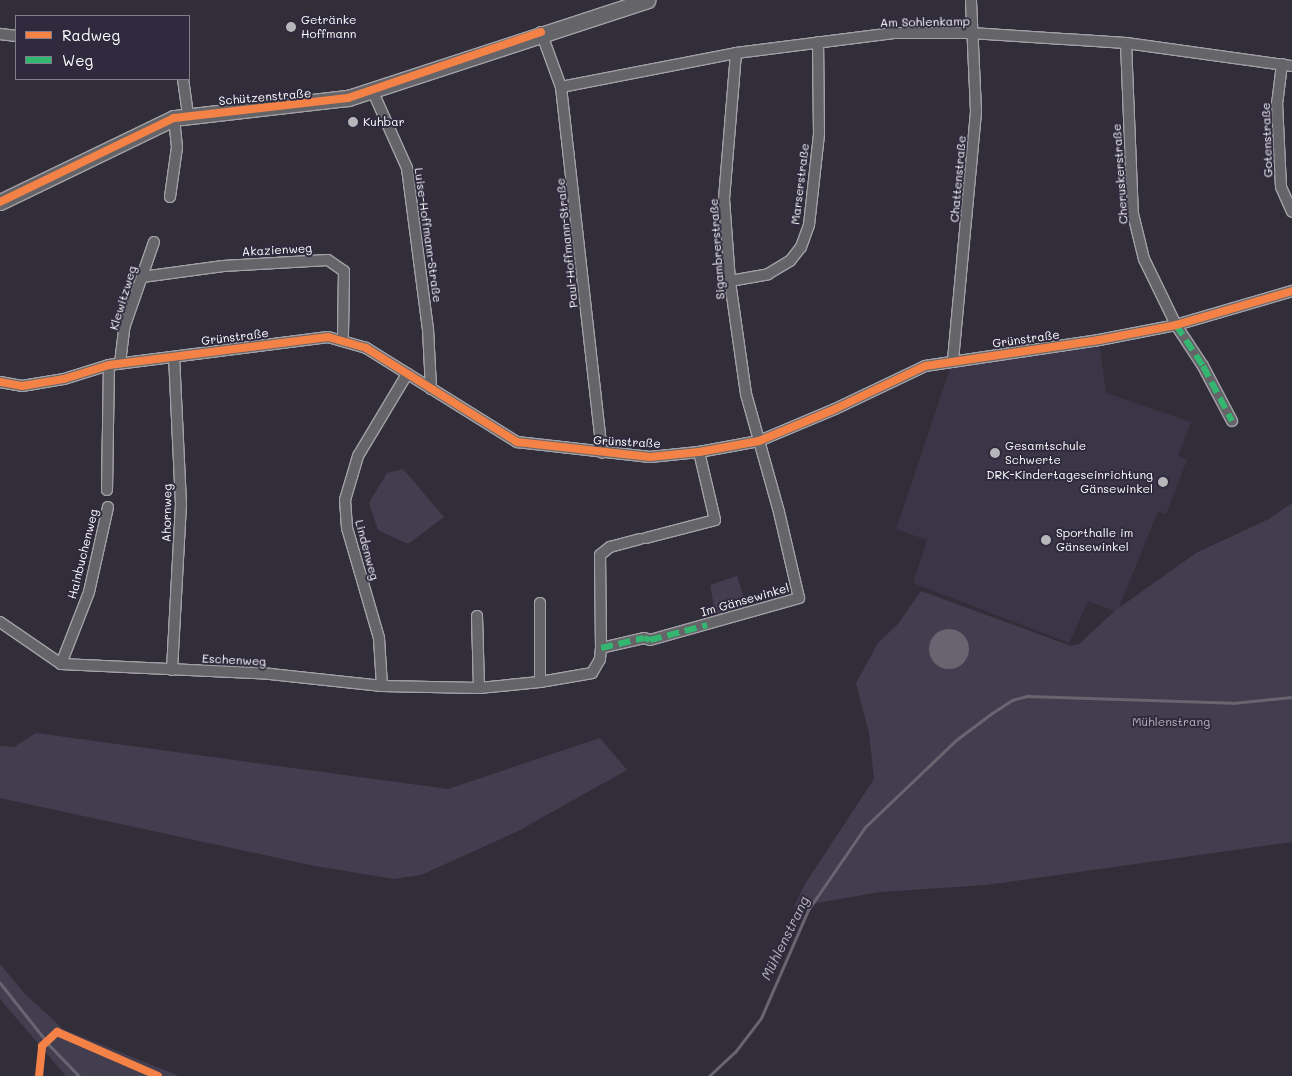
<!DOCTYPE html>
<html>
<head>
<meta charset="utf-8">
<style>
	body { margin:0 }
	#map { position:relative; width:1292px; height:1076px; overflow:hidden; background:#312e39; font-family:Mali,sans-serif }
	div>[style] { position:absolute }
	.built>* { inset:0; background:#3b3647 }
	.green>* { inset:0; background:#433e4f }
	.water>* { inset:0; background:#686571 }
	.round { border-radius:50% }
	.stream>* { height:3px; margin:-1.5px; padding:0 1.5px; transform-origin:1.5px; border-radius:1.5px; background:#686571 }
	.roads { filter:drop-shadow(1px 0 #a2a1a6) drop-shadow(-1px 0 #a2a1a6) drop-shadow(0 1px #a2a1a6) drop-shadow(0 -1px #a2a1a6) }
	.minor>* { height:10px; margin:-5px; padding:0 5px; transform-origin:5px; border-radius:5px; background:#656469 }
	.secondary>* { height:15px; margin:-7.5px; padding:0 7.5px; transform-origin:7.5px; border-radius:7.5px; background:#656469 }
	.quiet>* { height:6px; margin-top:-3px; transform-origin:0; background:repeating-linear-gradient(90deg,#33b770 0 12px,transparent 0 18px) }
	.cycleway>* { height:8px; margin:-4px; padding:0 4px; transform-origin:4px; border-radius:4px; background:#f48246 }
	.dots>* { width:14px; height:14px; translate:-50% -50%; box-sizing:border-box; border:2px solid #2f2a3d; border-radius:50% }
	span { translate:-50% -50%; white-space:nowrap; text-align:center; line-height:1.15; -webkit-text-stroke:4px #2f2a3d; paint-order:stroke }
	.poi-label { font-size:12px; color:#fff }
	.left { translate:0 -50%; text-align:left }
	.right { translate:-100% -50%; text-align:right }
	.street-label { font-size:12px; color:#fff }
	.park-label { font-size:12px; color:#b5b3ba }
	.water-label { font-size:14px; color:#b6b4bb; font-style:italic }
	.legend { position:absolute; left:15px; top:15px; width:175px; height:65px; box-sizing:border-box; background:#2f2a3d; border:1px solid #827f8b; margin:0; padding:6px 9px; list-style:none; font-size:15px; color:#fff }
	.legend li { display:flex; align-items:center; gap:10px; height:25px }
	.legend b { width:25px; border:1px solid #827f8b }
</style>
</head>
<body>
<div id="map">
	<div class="built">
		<i style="clip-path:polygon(1099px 340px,1106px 393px,1191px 422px,1178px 456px,1187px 460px,1166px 514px,1158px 511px,1117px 612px,1088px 601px,1069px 643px,913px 583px,927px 540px,896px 529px,953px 360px)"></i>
	</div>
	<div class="green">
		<i style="clip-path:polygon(403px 469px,444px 517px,408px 544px,378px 530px,369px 503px,387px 473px)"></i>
		<i style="clip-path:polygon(1292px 503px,1292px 842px,986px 885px,880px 892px,794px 907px,805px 884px,874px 779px,869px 733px,856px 683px,878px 643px,898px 624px,921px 591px,1071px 646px,1079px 644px,1116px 610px,1196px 553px,1269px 519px)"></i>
		<i style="clip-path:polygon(737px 576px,747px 608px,716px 617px,710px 585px)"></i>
		<i style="clip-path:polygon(36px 733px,448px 789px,600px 738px,627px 770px,518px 831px,421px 875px,394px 879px,315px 866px,0 798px,0 746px,14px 747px)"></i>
		<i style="clip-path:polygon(0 964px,24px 993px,63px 1029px,179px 1076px,66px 1076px,0 999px)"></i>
	</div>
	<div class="water">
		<i class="round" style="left:929px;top:629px;width:40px;height:40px"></i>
	</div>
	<div class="stream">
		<i style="left:0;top:983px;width:80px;rotate:51.6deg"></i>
		<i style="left:50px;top:1046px;width:42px;rotate:46deg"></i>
		<i style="left:709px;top:1076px;width:35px;rotate:-43deg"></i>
		<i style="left:735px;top:1052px;width:43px;rotate:-52.6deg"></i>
		<i style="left:761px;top:1018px;width:118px;rotate:-66.5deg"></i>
		<i style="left:808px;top:910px;width:101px;rotate:-55.5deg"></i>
		<i style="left:865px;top:827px;width:126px;rotate:-43.7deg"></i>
		<i style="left:956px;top:740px;width:45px;rotate:-36.9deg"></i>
		<i style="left:992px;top:713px;width:24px;rotate:-33deg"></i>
		<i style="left:1012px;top:700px;width:16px;rotate:-15deg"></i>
		<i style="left:1027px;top:696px;width:206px;rotate:1.9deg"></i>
		<i style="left:1233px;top:703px;width:59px;rotate:-5.8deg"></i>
	</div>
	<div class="roads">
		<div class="minor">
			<i style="left:541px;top:32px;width:59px;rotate:70deg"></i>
			<i style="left:561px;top:87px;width:368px;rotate:83.6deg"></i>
			<i style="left:0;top:34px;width:16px;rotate:7deg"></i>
			<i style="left:1126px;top:43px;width:171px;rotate:87.7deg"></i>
			<i style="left:1133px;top:214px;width:46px;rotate:76.3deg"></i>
			<i style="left:1144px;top:259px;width:73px;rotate:64.1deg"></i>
			<i style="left:1176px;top:325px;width:49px;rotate:56.6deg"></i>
			<i style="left:1203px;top:366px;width:62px;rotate:62.2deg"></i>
			<i style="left:1282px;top:64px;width:38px;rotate:97deg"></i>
			<i style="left:1277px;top:102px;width:85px;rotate:87.3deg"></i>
			<i style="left:1281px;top:187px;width:27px;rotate:66deg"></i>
			<i style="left:183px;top:79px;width:36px;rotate:82deg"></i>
			<i style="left:561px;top:87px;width:178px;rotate:-11deg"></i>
			<i style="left:736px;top:53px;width:159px;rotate:-7.2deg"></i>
			<i style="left:894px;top:33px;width:77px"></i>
			<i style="left:971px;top:33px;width:155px;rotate:3.7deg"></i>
			<i style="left:1126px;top:43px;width:168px;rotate:7.9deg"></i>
			<i style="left:373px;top:92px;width:83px;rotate:65.9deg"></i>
			<i style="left:407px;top:168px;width:162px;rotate:82.6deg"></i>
			<i style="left:428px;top:329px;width:60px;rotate:87.1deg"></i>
			<i style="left:170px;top:197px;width:50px;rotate:-82deg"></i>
			<i style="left:177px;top:147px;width:29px;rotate:-96deg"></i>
			<i style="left:142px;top:277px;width:82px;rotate:-7.7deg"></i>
			<i style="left:223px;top:266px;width:105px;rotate:-3.3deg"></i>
			<i style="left:328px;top:260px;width:19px;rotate:35deg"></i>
			<i style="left:344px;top:271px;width:67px;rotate:90.9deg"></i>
			<i style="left:730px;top:281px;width:39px;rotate:-10deg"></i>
			<i style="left:768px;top:274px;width:26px;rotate:-31deg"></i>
			<i style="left:790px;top:261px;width:18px;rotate:-52deg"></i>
			<i style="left:801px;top:247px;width:23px;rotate:-70deg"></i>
			<i style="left:809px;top:225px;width:92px;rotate:-83.7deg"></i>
			<i style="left:819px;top:134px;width:92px;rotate:-90.6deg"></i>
			<i style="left:953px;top:360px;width:250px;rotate:-84.7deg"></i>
			<i style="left:976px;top:111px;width:111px;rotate:-92.6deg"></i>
			<i style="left:120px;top:363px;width:35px;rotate:-83deg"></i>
			<i style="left:124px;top:328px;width:91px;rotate:-70.8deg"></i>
			<i style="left:0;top:382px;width:22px;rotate:10deg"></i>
			<i style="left:22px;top:386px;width:43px;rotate:-9.5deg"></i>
			<i style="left:64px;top:379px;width:47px;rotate:-17.3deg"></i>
			<i style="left:109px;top:365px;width:221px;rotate:-7.3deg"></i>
			<i style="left:328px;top:337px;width:40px;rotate:16deg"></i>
			<i style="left:366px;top:348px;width:178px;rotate:31.9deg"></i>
			<i style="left:517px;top:442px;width:134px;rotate:6.4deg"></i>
			<i style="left:650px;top:457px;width:49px;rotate:-5.8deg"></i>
			<i style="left:699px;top:452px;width:61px;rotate:-10.4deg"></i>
			<i style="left:759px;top:441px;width:82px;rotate:-22.8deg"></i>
			<i style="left:835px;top:409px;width:100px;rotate:-25.5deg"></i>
			<i style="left:925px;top:366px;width:176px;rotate:-8.5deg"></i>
			<i style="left:1099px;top:340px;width:78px;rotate:-11deg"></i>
			<i style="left:1176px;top:325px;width:121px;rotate:-16.3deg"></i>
			<i style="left:107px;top:490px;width:125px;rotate:-89.1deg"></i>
			<i style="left:646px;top:538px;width:71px;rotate:-14.6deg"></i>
			<i style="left:715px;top:520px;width:70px;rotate:-103.2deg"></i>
			<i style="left:540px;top:603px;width:79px;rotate:90deg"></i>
			<i style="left:477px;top:616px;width:72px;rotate:88.4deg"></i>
			<i style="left:0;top:622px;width:74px;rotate:34.5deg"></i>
			<i style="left:61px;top:664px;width:209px;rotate:2.7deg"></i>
			<i style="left:270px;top:674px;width:113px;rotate:6.1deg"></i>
			<i style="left:382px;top:686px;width:97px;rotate:1.2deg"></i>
			<i style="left:479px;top:688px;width:61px;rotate:-5.6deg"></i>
			<i style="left:540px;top:682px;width:53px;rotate:-9.8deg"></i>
			<i style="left:592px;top:673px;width:16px;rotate:-60deg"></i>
			<i style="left:600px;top:659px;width:11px;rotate:-85deg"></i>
			<i style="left:601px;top:648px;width:93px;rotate:-90.6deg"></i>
			<i style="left:600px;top:555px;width:13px;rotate:-39deg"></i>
			<i style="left:610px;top:547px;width:31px;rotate:-15deg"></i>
			<i style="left:601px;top:648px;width:44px;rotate:-13.1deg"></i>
			<i style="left:644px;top:638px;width:6px;rotate:18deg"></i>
			<i style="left:650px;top:640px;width:155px;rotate:-15.7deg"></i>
			<i style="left:799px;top:598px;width:88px;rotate:-103.1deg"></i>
			<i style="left:779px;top:512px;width:123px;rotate:-105.6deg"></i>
			<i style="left:746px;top:394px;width:114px;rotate:-98.1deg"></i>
			<i style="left:730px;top:281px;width:82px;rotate:-94.2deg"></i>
			<i style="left:724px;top:199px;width:146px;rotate:-85.3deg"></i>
			<i style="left:61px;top:664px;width:77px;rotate:-68.7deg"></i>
			<i style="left:89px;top:592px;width:87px;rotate:-77.4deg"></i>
			<i style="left:172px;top:670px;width:166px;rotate:-86.9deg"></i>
			<i style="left:181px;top:504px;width:147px;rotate:-92.7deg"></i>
			<i style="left:382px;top:686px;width:48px;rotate:-93.6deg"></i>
			<i style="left:379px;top:638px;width:115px;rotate:-106.2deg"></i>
			<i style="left:347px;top:528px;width:28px;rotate:-94deg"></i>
			<i style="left:345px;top:500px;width:46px;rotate:-73.5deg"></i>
			<i style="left:358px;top:456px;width:96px;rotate:-59.1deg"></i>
		</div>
		<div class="secondary">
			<i style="left:0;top:202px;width:193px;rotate:-25.8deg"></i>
			<i style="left:174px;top:118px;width:175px;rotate:-6.6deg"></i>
			<i style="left:348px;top:98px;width:315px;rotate:-18.1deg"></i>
		</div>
	</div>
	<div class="quiet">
		<i style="left:1176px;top:325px;width:49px;rotate:56.6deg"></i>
		<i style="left:1203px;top:366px;width:62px;rotate:62.2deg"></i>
		<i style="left:601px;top:648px;width:44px;rotate:-13.1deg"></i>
		<i style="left:644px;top:638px;width:6px;rotate:18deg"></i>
		<i style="left:650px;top:640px;width:59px;rotate:-14.7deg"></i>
	</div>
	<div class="cycleway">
		<i style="left:0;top:202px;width:193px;rotate:-25.8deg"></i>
		<i style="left:174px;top:118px;width:175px;rotate:-6.6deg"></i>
		<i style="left:348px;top:98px;width:204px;rotate:-18.9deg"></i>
		<i style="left:0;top:382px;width:22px;rotate:10deg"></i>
		<i style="left:22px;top:386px;width:43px;rotate:-9.5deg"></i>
		<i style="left:64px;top:379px;width:47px;rotate:-17.3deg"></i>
		<i style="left:109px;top:365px;width:221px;rotate:-7.3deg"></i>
		<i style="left:328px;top:337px;width:40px;rotate:16deg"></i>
		<i style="left:366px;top:348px;width:178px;rotate:31.9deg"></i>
		<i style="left:517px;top:442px;width:134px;rotate:6.4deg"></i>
		<i style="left:650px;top:457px;width:49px;rotate:-5.8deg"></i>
		<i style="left:699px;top:452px;width:61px;rotate:-10.4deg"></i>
		<i style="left:759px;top:441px;width:82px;rotate:-22.8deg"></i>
		<i style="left:835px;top:409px;width:100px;rotate:-25.5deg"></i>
		<i style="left:925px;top:366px;width:176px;rotate:-8.5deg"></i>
		<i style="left:1099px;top:340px;width:78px;rotate:-11deg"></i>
		<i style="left:1176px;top:325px;width:121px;rotate:-16.3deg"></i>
		<i style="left:39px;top:1076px;width:30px;rotate:-84deg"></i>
		<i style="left:42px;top:1046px;width:21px;rotate:-43deg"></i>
		<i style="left:57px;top:1032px;width:110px;rotate:23.5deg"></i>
	</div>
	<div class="dots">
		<i style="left:291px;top:27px;background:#b7b6ba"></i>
		<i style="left:353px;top:122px;background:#b7b6ba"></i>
		<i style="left:995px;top:453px;background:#b7b6ba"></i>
		<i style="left:1163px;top:482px;background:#b7b6ba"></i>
		<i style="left:1046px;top:540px;background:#b7b6ba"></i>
	</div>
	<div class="poi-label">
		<span class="left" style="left:301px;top:27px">Getränke<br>Hoffmann</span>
		<span class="left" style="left:363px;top:122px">Kuhbar</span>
		<span class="left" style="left:1005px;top:453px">Gesamtschule<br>Schwerte</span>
		<span class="right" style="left:1153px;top:482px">DRK-Kindertageseinrichtung<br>Gänsewinkel</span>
		<span class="left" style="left:1056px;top:540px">Sporthalle im<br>Gänsewinkel</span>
	</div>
	<div class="street-label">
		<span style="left:925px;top:22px;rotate:-1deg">Am Sohlenkamp</span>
		<span style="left:265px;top:97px;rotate:-5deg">Schützenstraße</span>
		<span style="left:1267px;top:140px;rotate:-92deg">Gotenstraße</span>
		<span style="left:1120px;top:174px;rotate:-94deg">Cheruskerstraße</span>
		<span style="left:958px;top:179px;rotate:-85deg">Chattenstraße</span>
		<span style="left:800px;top:184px;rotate:-83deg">Marserstraße</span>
		<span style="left:428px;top:235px;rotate:82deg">Luise-Hoffmann-Straße</span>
		<span style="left:567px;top:243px;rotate:-96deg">Paul-Hoffmann-Straße</span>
		<span style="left:717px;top:249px;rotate:-94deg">Sigambrerstraße</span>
		<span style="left:277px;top:250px;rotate:-3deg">Akazienweg</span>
		<span style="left:123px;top:298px;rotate:-73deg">Klewitzweg</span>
		<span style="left:235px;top:337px;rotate:-7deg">Grünstraße</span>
		<span style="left:1026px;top:339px;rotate:-8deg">Grünstraße</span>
		<span style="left:627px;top:442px;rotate:3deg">Grünstraße</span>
		<span style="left:167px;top:513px;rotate:-89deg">Ahornweg</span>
		<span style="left:367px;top:550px;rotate:75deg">Lindenweg</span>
		<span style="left:83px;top:554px;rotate:-76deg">Hainbuchenweg</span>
		<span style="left:745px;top:600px;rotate:-16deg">Im Gänsewinkel</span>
		<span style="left:234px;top:660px;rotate:3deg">Eschenweg</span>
	</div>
	<div class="park-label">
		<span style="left:1171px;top:722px">Mühlenstrang</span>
	</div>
	<div class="water-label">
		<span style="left:785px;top:938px;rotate:-64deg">Mühlenstrang</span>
	</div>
	<ul class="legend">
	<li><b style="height:6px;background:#f48246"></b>Radweg</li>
	<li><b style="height:6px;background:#33b770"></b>Weg</li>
	</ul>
</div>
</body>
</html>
